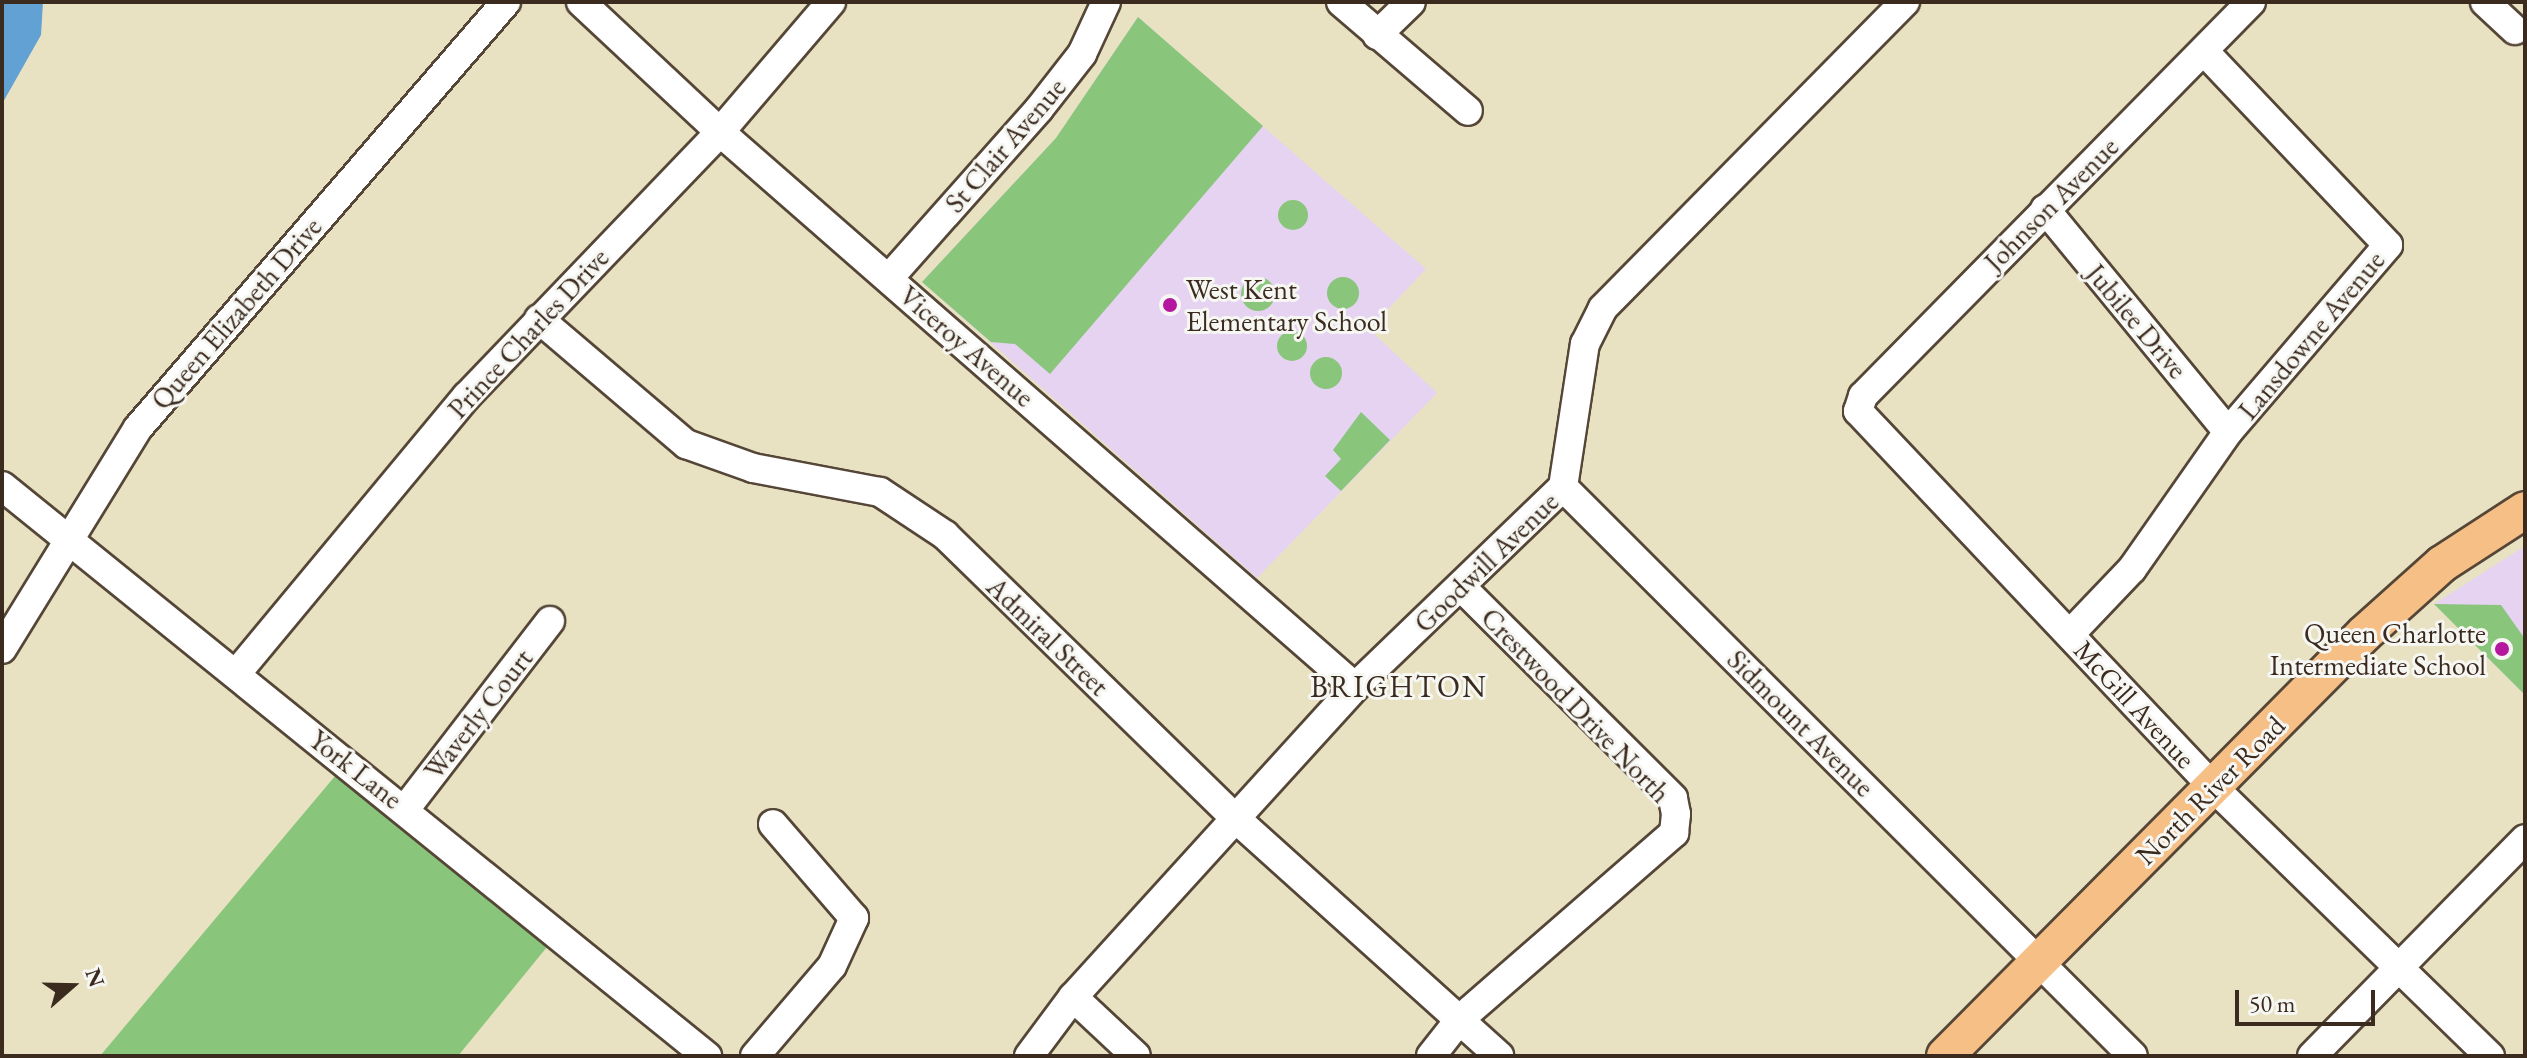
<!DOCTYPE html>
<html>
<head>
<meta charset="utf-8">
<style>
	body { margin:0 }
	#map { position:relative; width:2527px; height:1058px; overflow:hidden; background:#e8e2c2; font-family:"EB Garamond",serif }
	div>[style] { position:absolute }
	.built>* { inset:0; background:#e5d3f1 }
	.green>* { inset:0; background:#89c57b }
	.round { border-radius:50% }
	.water>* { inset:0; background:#61a1d4 }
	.roads { filter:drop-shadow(2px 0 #554637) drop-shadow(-2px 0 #554637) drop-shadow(0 2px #554637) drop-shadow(0 -2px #554637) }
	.minor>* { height:28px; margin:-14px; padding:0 14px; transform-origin:14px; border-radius:14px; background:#fff }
	.major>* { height:36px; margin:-18px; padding:0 18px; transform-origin:18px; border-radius:18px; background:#f5bf86 }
	.dots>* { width:22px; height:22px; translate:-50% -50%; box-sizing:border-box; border:4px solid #f6f6f2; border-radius:50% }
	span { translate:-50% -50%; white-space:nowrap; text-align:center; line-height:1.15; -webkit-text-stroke:6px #f6f6f2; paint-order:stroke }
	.street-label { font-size:28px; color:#3b2a1e }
	.poi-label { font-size:28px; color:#3b2a1e }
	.left { translate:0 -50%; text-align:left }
	.right { translate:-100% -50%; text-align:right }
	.neighbourhood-label { font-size:30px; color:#3b2a1e; letter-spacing:2px }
	.frame { position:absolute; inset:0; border:4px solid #3b2a1e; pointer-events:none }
	.north { position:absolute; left:32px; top:946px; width:80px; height:80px; -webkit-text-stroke:6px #f6f6f2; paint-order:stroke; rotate:70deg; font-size:22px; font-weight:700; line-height:32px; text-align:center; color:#3b2a1e }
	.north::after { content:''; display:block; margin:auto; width:28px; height:36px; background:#3b2a1e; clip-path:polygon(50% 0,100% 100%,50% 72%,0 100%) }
	.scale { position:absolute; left:2235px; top:990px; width:140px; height:36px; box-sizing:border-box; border:4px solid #3b2a1e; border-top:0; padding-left:10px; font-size:24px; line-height:28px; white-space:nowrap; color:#3b2a1e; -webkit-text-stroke:6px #f6f6f2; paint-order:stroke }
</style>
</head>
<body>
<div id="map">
	<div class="built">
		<i style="clip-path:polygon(1138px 17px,1426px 269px,1369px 329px,1437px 393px,1257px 578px,922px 282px,1056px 138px)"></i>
		<i style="clip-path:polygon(2525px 546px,2525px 695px,2434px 604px)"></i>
	</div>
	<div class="green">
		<i style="clip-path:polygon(1138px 17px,1263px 126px,1050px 374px,1015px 344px,991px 342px,922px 282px,1056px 138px)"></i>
		<i class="round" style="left:1278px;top:200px;width:30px;height:30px"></i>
		<i class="round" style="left:1327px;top:277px;width:32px;height:32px"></i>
		<i class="round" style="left:1241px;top:277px;width:34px;height:34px"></i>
		<i class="round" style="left:1277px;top:331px;width:30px;height:30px"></i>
		<i class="round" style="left:1310px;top:357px;width:32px;height:32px"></i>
		<i style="clip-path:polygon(1361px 412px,1390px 440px,1341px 491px,1325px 476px,1341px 459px,1333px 450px)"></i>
		<i style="clip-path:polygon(2434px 604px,2501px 605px,2525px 639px,2525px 695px)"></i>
		<i style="clip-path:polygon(341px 769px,551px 942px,458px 1056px,100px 1056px)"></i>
	</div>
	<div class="water">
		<i style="clip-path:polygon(2px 2px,43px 2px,41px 35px,2px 104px)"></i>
	</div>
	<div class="roads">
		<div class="minor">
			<i style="left:581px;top:2px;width:190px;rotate:43.1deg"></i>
			<i style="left:720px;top:132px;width:843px;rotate:41.15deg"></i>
			<i style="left:1341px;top:2px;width:167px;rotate:40.6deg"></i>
			<i style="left:2251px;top:2px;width:553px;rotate:134.56deg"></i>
			<i style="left:1863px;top:396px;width:16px;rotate:108deg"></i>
			<i style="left:1858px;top:411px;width:519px;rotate:46.64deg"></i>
			<i style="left:2214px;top:788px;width:385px;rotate:44.2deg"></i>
			<i style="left:2485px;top:2px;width:41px;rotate:43deg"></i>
			<i style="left:1377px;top:35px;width:47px;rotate:-44.1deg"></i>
			<i style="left:2045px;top:209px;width:288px;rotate:50.6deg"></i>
			<i style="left:889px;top:278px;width:226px;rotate:-48.4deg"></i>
			<i style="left:1039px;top:109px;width:70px;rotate:-52deg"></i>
			<i style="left:1082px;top:54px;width:57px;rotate:-65.2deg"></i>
			<i style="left:539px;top:319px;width:193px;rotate:40.4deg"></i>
			<i style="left:686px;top:444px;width:71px;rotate:19.7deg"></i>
			<i style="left:753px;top:468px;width:129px;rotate:10.7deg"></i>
			<i style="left:880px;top:492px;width:78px;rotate:33.5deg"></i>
			<i style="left:945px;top:535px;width:404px;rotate:44.3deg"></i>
			<i style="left:1234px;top:817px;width:357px;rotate:42deg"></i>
			<i style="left:2px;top:486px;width:907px;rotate:38.96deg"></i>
			<i style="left:1563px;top:487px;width:805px;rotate:44.95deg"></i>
			<i style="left:2070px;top:634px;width:90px;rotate:-46.4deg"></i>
			<i style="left:2132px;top:569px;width:167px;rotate:-55deg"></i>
			<i style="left:2228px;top:432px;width:246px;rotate:-49.4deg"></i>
			<i style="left:2388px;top:245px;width:267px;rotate:-133.5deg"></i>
			<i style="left:2px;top:649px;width:259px;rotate:-58.4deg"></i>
			<i style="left:138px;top:428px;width:563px;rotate:-49.18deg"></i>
			<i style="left:236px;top:674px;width:361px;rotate:-50.3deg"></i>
			<i style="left:467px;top:396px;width:366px;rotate:-46.2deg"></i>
			<i style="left:720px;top:132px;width:171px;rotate:-49.5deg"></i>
			<i style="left:406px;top:808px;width:236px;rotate:-52.4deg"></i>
			<i style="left:1073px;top:997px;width:86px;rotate:43.1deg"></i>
			<i style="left:755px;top:1056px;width:118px;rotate:-49.5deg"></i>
			<i style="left:832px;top:966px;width:53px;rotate:-65.4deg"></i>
			<i style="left:854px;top:918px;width:124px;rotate:-130.8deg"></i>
			<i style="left:1029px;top:1056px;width:74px;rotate:-53.3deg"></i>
			<i style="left:1073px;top:997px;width:419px;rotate:-47.7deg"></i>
			<i style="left:1355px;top:687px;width:289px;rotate:-43.9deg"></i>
			<i style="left:1563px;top:487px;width:145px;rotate:-81.3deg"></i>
			<i style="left:1585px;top:344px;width:40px;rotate:-63.4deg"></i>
			<i style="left:1603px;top:308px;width:430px;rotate:-45.4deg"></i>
			<i style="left:1431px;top:1056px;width:47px;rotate:-51.9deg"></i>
			<i style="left:1460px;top:1019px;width:284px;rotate:-41deg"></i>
			<i style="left:1674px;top:833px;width:19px;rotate:-84deg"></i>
			<i style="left:1676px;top:814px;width:16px;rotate:-101deg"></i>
			<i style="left:1673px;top:798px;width:298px;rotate:-135.1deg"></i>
			<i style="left:2312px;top:1056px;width:304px;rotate:-45.5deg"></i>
		</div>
		<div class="major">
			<i style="left:1945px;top:1056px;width:595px;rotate:-45.2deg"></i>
			<i style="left:2364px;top:634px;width:105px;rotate:-41.9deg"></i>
			<i style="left:2442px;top:564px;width:99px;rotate:-33deg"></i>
		</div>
	</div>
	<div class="dots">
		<i style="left:1170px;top:305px;background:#b5179e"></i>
		<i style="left:2502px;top:649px;background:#b5179e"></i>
	</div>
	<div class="street-label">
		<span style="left:1005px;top:145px;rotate:-49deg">St Clair Avenue</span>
		<span style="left:2051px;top:204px;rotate:-45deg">Johnson Avenue</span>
		<span style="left:236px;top:313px;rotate:-49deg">Queen Elizabeth Drive</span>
		<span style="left:2137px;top:321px;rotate:50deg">Jubilee Drive</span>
		<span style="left:528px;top:333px;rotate:-47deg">Prince Charles Drive</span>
		<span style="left:2311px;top:335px;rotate:-50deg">Lansdowne Avenue</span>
		<span style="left:967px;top:346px;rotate:41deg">Viceroy Avenue</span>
		<span style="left:1486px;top:562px;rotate:-44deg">Goodwill Avenue</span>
		<span style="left:1048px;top:636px;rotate:44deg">Admiral Street</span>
		<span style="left:2135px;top:704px;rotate:47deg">McGill Avenue</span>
		<span style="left:1576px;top:705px;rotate:46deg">Crestwood Drive North</span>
		<span style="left:478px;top:714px;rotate:-52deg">Waverly Court</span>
		<span style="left:1801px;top:723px;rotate:45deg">Sidmount Avenue</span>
		<span style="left:356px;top:769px;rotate:38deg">York Lane</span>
		<span style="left:2210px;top:790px;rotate:-45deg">North River Road</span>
	</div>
	<div class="poi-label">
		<span class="left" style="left:1186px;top:305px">West Kent<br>Elementary School</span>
		<span class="right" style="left:2486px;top:649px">Queen Charlotte<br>Intermediate School</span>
	</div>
	<div class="neighbourhood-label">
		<span style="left:1399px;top:687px">BRIGHTON</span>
	</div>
	<div class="frame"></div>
	<div class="north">N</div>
	<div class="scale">50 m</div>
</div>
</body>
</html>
